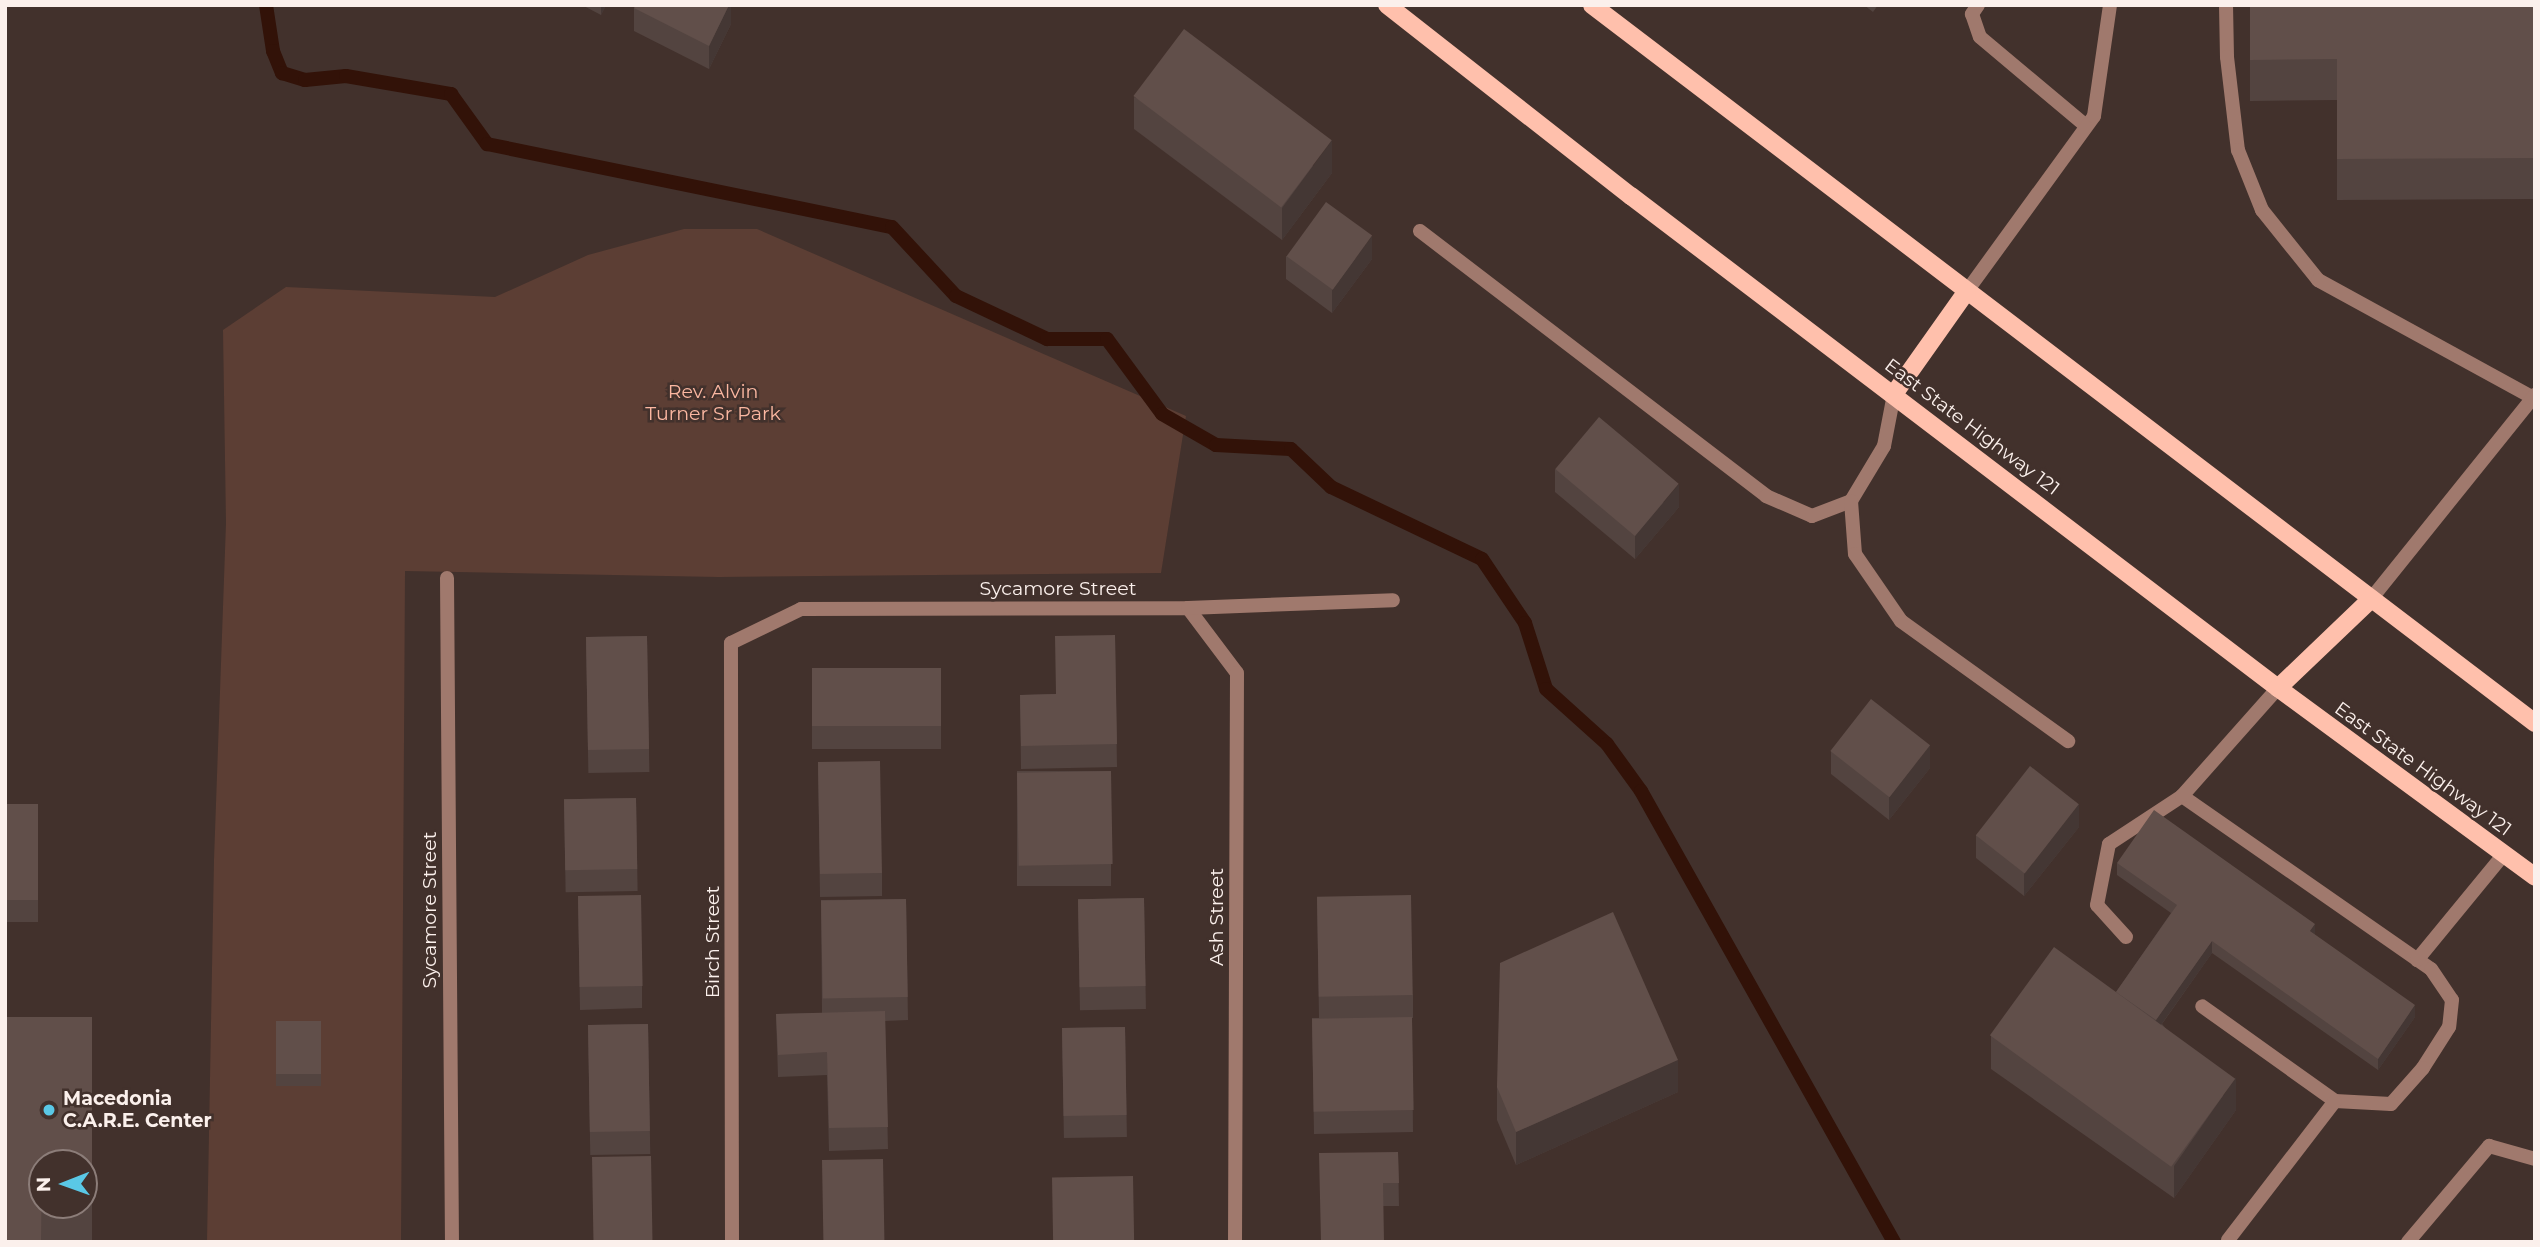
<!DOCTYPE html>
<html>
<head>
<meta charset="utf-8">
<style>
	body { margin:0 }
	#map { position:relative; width:2540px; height:1247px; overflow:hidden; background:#42312c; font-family:Montserrat,sans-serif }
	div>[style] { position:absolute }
	.green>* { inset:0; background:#5c3e34 }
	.stream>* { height:14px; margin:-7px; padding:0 7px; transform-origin:7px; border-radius:7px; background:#321208 }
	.service>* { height:14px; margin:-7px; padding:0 7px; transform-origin:7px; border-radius:7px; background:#a0796d }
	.minor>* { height:14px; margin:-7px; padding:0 7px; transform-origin:7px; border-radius:7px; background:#a0796d }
	.primary>* { height:18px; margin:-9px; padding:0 9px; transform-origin:9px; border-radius:9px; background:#ffc0ac }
	.wall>* { inset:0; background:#534440; transform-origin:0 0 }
	.shaded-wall>* { inset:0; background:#443734 }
	.building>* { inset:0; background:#614f4a; transform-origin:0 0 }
	.dots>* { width:19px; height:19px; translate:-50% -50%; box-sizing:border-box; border:4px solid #42312c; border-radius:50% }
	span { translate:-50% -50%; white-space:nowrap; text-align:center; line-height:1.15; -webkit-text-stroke:5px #42312c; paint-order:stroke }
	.park-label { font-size:19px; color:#fbb7a1 }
	.street-label { font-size:19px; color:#fbf0ec }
	.poi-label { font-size:19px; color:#fbf0ec; font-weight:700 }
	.left { translate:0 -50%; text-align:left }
	.frame { position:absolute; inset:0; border:7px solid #fbf0ec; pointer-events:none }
	.north { position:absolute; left:28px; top:1149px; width:70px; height:70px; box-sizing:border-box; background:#42312c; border:2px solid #8c7d79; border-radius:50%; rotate:269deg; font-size:19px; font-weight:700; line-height:28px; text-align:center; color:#fbf0ec }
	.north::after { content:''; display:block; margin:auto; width:24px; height:32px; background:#5ac8e6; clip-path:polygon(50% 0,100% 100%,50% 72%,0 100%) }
</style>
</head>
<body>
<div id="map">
	<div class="green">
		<i style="clip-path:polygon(684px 229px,757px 229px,1186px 416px,1161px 573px,719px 577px,405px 571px,401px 1242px,207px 1242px,214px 860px,226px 523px,223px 330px,286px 287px,495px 297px,588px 255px)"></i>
	</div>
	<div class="stream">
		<i style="left:266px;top:5px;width:47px;rotate:81.3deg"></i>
		<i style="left:273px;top:51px;width:24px;rotate:68deg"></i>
		<i style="left:282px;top:73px;width:24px;rotate:17deg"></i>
		<i style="left:305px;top:80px;width:41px;rotate:-5.6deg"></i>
		<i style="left:346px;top:76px;width:107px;rotate:9.7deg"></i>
		<i style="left:451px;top:94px;width:62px;rotate:54.2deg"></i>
		<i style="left:487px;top:144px;width:413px;rotate:11.6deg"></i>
		<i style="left:892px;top:227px;width:94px;rotate:47.2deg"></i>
		<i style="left:956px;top:296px;width:101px;rotate:25.3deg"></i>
		<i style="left:1047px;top:339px;width:60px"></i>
		<i style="left:1107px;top:339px;width:93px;rotate:53.7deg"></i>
		<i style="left:1162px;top:414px;width:62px;rotate:29.9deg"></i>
		<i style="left:1216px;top:445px;width:75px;rotate:3.1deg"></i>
		<i style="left:1291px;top:449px;width:55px;rotate:43.5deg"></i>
		<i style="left:1331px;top:487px;width:167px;rotate:25.5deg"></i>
		<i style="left:1482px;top:559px;width:77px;rotate:56.1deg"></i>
		<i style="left:1525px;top:623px;width:69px;rotate:72.3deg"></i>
		<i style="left:1546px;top:689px;width:82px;rotate:42deg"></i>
		<i style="left:1607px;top:744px;width:58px;rotate:54.1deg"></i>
		<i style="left:1641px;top:791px;width:517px;rotate:60.71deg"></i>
	</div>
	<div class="service">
		<i style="left:1978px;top:5px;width:11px;rotate:124deg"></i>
		<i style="left:1972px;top:14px;width:24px;rotate:71deg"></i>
		<i style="left:1980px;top:37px;width:138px;rotate:40deg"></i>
		<i style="left:2226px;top:5px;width:52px;rotate:88.9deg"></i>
		<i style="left:2227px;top:57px;width:94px;rotate:83.3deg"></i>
		<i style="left:2238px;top:150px;width:65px;rotate:68.2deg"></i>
		<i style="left:2262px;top:210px;width:90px;rotate:51.3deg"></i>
		<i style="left:2318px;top:280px;width:247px;rotate:28.7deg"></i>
		<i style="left:1420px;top:231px;width:436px;rotate:37.4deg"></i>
		<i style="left:1766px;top:496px;width:50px;rotate:23.5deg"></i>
		<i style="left:1812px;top:516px;width:42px;rotate:-21deg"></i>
		<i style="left:1851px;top:501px;width:64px;rotate:-59deg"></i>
		<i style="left:1884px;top:446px;width:53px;rotate:-79.1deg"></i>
		<i style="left:1967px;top:291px;width:216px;rotate:-54deg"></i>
		<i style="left:2094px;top:116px;width:112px;rotate:-81.8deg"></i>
		<i style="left:1851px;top:501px;width:53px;rotate:85.7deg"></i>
		<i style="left:1855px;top:554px;width:81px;rotate:55.5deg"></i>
		<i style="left:1901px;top:621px;width:206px;rotate:35.7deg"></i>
		<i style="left:447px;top:578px;width:664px;rotate:89.57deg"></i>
		<i style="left:2371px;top:599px;width:262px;rotate:-51.2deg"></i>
		<i style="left:2182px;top:796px;width:303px;rotate:34.8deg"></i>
		<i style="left:2431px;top:969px;width:37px;rotate:56deg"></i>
		<i style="left:2452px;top:1000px;width:27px;rotate:96deg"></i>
		<i style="left:2449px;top:1027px;width:49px;rotate:122.4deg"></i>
		<i style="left:2423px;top:1068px;width:48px;rotate:131.6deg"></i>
		<i style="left:2391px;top:1104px;width:56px;rotate:-176.9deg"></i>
		<i style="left:2335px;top:1101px;width:163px;rotate:-144.5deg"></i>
		<i style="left:2126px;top:937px;width:43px;rotate:-132.2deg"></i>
		<i style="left:2097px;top:905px;width:62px;rotate:-78.9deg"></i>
		<i style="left:2109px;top:844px;width:87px;rotate:-33.3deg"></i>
		<i style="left:2182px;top:796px;width:144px;rotate:-48.4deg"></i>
		<i style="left:2417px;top:960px;width:137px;rotate:-50.6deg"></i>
		<i style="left:2228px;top:1240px;width:175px;rotate:-52.4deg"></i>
		<i style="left:2408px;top:1242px;width:126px;rotate:-49.8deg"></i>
		<i style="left:2489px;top:1146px;width:48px;rotate:15.8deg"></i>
	</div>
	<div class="minor">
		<i style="left:1188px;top:608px;width:81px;rotate:53deg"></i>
		<i style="left:1237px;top:673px;width:569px;rotate:90.2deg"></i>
		<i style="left:732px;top:1242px;width:599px;rotate:-90.1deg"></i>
		<i style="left:731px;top:643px;width:78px;rotate:-25.9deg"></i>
		<i style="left:801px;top:609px;width:387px;rotate:-0.1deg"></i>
		<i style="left:1188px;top:608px;width:205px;rotate:-2.2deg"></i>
	</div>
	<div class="primary">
		<i style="left:1387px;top:5px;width:310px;rotate:38.1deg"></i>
		<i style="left:1631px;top:196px;width:813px;rotate:37.25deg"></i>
		<i style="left:2278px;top:688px;width:319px;rotate:36.3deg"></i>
		<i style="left:1592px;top:5px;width:1185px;rotate:37.29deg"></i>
		<i style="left:1894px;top:394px;width:126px;rotate:-54.7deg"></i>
		<i style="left:2278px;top:688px;width:129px;rotate:-43.7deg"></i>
	</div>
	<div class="wall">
		<i style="clip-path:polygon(582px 5px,606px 5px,601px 15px)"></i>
		<i style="clip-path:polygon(731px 5px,731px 24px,709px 69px,634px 31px,634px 8px)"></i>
		<i style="clip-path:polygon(1864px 5px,1878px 5px,1873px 12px)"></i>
		<i style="clip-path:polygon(2250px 5px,2535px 5px,2535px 199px,2337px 200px,2337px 100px,2250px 101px)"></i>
		<i style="clip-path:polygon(1134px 97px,1332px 173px,1282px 240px,1134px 129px)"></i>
		<i style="clip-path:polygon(1286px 256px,1372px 259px,1332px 313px,1286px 279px)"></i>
		<i style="clip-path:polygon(1555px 469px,1679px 507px,1635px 559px,1555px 492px)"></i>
		<i style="clip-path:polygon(1115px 635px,1117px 767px,1021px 769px,1020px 695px,1056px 694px)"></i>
		<i style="left:647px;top:636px;width:136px;height:61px;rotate:89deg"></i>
		<i style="left:941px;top:668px;width:81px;height:129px;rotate:90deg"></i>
		<i style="clip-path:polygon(1831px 751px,1930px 768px,1889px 820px,1831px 774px)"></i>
		<i style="clip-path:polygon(818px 762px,882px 873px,882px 896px,820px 897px)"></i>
		<i style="left:1111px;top:771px;width:115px;height:94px;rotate:90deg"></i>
		<i style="left:636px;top:798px;width:93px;height:72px;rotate:89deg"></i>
		<i style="left:5px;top:804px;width:33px;height:118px"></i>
		<i style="clip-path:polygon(2079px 827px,2024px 896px,1976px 858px,1976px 835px)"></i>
		<i style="clip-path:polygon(2117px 863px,2315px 935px,2415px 1017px,2378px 1070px,2212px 953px,2162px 1024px,2236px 1110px,2174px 1198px,1991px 1069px,1991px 1036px,2116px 992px,2171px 913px,2117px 875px)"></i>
		<i style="clip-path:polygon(578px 896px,642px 986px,642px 1008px,580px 1010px)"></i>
		<i style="clip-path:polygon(1317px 897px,1413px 995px,1413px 1018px,1412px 1018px,1413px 1132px,1314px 1134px,1312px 1018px,1319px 1018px)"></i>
		<i style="left:1144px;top:898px;width:111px;height:66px;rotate:89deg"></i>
		<i style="clip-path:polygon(906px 899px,908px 1020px,885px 1021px,888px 1149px,829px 1151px,827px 1075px,778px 1077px,776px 1014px,822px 1013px,821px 900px)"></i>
		<i style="clip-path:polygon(evenodd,92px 1017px,92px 1242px,5px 1242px,92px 1017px,42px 1163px,84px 1163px,84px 1205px,42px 1205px,42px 1163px)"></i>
		<i style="left:276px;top:1021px;width:45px;height:65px"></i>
		<i style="left:648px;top:1024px;width:130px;height:60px;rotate:89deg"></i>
		<i style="left:1125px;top:1027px;width:110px;height:63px;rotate:89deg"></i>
		<i style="clip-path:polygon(1497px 1087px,1678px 1092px,1516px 1165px,1497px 1120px)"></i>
		<i style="clip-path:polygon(1398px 1152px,1399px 1206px,1383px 1206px,1320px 1242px)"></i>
	</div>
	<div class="shaded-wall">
		<i style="clip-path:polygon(601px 5px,606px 5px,601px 15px)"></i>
		<i style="clip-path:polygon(729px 5px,731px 5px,731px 24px,709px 69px,709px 46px)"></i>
		<i style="clip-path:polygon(1332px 140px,1332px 173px,1282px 240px,1282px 208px)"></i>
		<i style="clip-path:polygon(1372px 236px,1372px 259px,1332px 313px,1332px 290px)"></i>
		<i style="clip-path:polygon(1679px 484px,1679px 507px,1635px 559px,1635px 536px)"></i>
		<i style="clip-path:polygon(1930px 745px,1930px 768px,1889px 820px,1889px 797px)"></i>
		<i style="clip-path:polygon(2079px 804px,2079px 827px,2024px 896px,2024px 873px)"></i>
		<i style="clip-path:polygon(2315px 924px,2315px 935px,2310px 931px)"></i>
		<i style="clip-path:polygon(2212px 941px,2212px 953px,2146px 1046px,2146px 1034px)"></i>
		<i style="clip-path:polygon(2415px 1005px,2415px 1017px,2378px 1070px,2378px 1059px)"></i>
		<i style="clip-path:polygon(1678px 1060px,1678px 1092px,1516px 1165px,1516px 1132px)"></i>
		<i style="clip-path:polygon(2236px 1077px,2236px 1110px,2174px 1198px,2174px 1166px)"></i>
	</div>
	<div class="building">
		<i style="clip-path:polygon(636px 5px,729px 5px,709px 46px,634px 8px)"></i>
		<i style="clip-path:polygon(2250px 5px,2535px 5px,2535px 158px,2337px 159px,2337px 59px,2250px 60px)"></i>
		<i style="left:1184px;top:29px;width:185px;height:84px;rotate:37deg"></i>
		<i style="left:1326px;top:202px;width:57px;height:67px;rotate:36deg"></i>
		<i style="left:1599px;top:417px;width:104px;height:68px;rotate:40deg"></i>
		<i style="clip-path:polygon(1115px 635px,1117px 744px,1021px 746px,1020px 695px,1056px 694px,1055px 636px)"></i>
		<i style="left:647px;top:636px;width:113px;height:61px;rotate:89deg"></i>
		<i style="left:941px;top:668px;width:58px;height:129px;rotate:90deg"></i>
		<i style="left:1871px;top:699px;width:75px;height:66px;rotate:38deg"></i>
		<i style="left:880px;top:761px;width:112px;height:62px;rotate:89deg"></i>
		<i style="left:2030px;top:766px;width:62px;height:88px;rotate:38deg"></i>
		<i style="left:1111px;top:771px;width:93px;height:94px;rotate:89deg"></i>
		<i style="left:636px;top:798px;width:71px;height:72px;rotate:89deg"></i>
		<i style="left:5px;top:804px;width:33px;height:96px"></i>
		<i style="clip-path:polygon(2154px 810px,2315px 924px,2310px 931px,2415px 1005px,2378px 1059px,2212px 941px,2156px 1020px,2116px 992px,2177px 905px,2117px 863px)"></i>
		<i style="left:641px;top:895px;width:91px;height:63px;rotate:89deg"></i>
		<i style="left:1411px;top:895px;width:100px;height:94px;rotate:89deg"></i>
		<i style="left:1144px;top:898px;width:88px;height:66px;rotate:89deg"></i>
		<i style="left:906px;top:899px;width:98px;height:85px;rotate:89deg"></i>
		<i style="clip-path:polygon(1613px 912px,1678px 1060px,1516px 1132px,1497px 1087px,1500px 963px)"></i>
		<i style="left:2054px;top:947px;width:224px;height:109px;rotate:36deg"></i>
		<i style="clip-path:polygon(885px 1011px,888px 1127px,829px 1128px,827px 1052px,778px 1055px,776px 1014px)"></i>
		<i style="clip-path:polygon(5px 1017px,92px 1017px,92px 1202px,84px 1202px,84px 1163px,42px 1163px,41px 1242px,5px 1242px)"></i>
		<i style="left:1412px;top:1017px;width:93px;height:100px;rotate:89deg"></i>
		<i style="left:276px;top:1021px;width:45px;height:53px"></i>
		<i style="left:648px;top:1024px;width:107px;height:60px;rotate:89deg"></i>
		<i style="left:1125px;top:1027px;width:88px;height:63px;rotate:89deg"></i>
		<i style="clip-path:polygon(1398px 1152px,1399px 1183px,1383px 1183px,1384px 1242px,1321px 1242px,1319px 1153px)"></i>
		<i style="left:651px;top:1156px;width:86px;height:59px;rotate:89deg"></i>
		<i style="left:883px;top:1159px;width:83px;height:61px;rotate:89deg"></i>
		<i style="left:1133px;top:1176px;width:66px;height:81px;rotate:89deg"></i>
	</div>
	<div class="dots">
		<i style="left:49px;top:1110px;background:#5ac8e6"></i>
	</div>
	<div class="park-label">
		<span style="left:713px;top:403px">Rev. Alvin<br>Turner Sr Park</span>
	</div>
	<div class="street-label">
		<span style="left:1972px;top:427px;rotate:37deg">East State Highway 121</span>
		<span style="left:1058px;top:589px">Sycamore Street</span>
		<span style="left:2423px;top:769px;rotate:36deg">East State Highway 121</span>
		<span style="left:430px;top:910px;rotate:-90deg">Sycamore Street</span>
		<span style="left:1217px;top:917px;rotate:-90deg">Ash Street</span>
		<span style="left:713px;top:942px;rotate:-90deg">Birch Street</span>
	</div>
	<div class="poi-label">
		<span class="left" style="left:63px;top:1110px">Macedonia<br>C.A.R.E. Center</span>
	</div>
	<div class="frame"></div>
	<div class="north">N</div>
</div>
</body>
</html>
